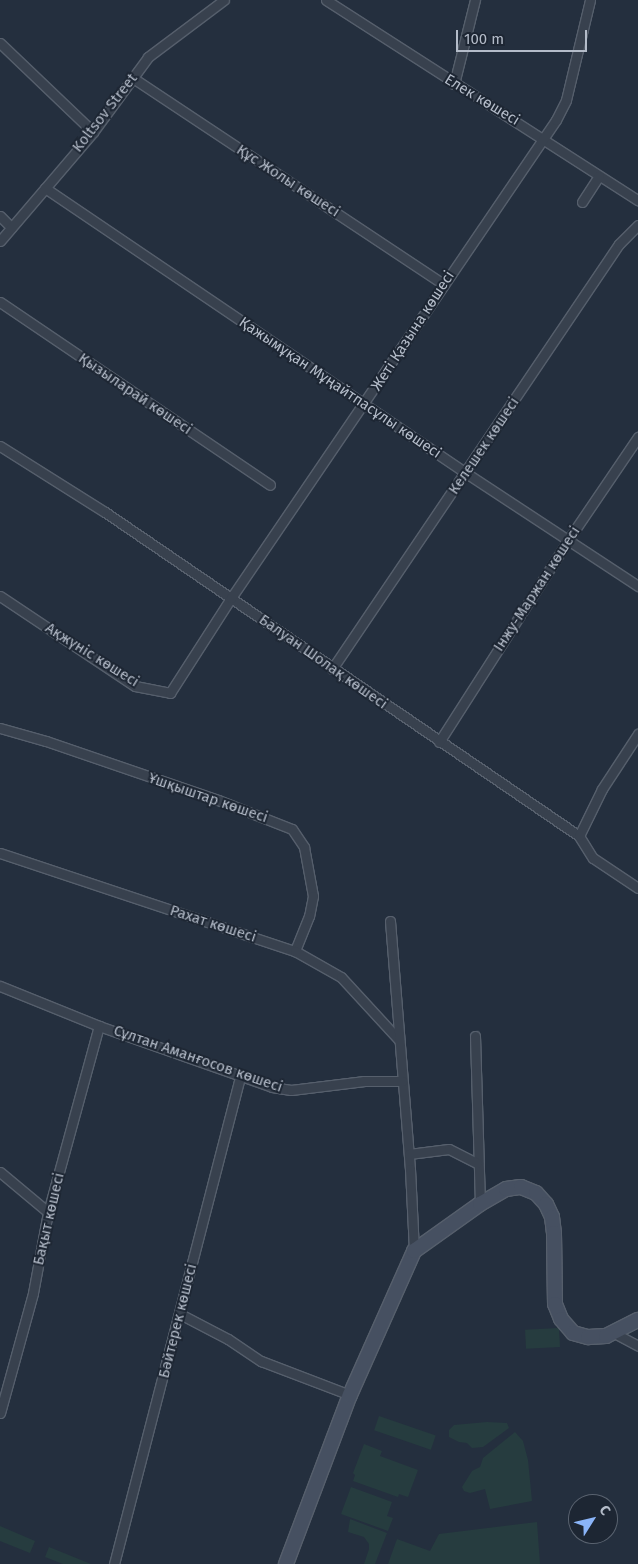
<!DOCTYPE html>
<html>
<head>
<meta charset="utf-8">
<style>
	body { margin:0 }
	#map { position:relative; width:638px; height:1564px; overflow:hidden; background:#242f3e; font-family:"Fira Sans",sans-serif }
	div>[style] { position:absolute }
	.green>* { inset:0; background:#263c3f; transform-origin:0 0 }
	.roads { filter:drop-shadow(1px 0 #565f6c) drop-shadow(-1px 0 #565f6c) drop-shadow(0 1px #565f6c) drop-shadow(0 -1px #565f6c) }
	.street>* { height:9px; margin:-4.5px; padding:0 4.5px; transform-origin:4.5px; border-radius:4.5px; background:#38414e }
	.secondary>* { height:14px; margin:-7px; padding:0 7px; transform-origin:7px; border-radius:7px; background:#465061 }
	span { translate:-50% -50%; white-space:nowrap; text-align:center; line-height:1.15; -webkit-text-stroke:4px #1d2633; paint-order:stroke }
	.street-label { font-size:15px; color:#b4bcc9 }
	.north { position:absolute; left:568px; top:1494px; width:50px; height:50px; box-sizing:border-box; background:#1d2633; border:1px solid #59626f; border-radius:50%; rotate:54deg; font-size:14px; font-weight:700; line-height:20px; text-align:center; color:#b4bcc9 }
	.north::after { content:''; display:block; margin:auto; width:18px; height:22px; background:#8ab4f8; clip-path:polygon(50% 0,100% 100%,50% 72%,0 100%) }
	.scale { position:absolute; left:456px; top:30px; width:131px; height:22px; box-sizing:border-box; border:2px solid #b4bcc9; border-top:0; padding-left:6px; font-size:15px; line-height:18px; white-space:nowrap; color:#b4bcc9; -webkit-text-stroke:4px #1d2633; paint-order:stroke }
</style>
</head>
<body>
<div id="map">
	<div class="green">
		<i style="left:559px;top:1328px;width:19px;height:34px;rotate:87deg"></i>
		<i style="left:379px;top:1416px;width:60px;height:15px;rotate:19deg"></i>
		<i style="clip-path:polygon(487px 1422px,507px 1423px,509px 1428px,483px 1447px,472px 1448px,467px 1443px,459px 1442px,449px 1437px,449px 1430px,454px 1425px)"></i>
		<i style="clip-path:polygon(515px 1432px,523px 1441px,528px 1460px,532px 1501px,490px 1509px,485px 1489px,470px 1493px,464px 1491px,462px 1487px,472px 1471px,480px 1467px,483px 1458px)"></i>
		<i style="clip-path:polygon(364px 1444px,382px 1451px,380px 1456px,418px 1470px,408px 1497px,399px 1494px,398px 1497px,353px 1481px,355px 1475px,353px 1473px)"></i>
		<i style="clip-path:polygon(351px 1487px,392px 1502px,387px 1516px,393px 1518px,388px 1531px,341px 1514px)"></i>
		<i style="clip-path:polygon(350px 1519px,387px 1533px,375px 1564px,364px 1564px,369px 1549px,369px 1544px,364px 1537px,348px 1532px)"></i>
		<i style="clip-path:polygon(537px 1522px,540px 1564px,388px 1564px,397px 1539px,430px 1551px,439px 1534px)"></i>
		<i style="clip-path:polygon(0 1526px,35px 1541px,30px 1553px,0 1541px)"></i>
		<i style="clip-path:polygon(49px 1547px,91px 1564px,63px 1564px,45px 1557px)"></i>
	</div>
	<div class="roads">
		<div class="street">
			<i style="left:326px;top:0;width:371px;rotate:32.7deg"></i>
			<i style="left:0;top:43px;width:129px;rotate:43.7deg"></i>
			<i style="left:133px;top:78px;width:372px;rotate:33.6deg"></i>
			<i style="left:454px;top:84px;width:87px;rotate:-76deg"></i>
			<i style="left:45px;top:188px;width:508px;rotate:34.1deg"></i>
			<i style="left:466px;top:473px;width:206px;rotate:33.3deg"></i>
			<i style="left:582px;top:202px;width:31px;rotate:-57deg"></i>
			<i style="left:0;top:216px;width:16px;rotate:45deg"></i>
			<i style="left:0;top:241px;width:143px;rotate:-49.5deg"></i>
			<i style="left:93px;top:132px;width:93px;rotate:-53.7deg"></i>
			<i style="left:148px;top:57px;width:95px;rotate:-36.9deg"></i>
			<i style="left:0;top:302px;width:326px;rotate:34.1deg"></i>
			<i style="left:0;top:446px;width:124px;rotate:32.2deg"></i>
			<i style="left:105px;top:512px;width:574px;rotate:34.35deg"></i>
			<i style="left:579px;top:836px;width:26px;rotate:58deg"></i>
			<i style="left:593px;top:858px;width:54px;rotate:33.7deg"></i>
			<i style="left:0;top:596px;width:162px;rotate:33.7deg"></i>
			<i style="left:135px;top:686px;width:36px;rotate:11deg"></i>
			<i style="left:170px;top:693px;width:113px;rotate:-57.3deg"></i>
			<i style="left:231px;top:598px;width:578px;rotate:-55.79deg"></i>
			<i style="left:556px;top:120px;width:22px;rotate:-63deg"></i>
			<i style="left:566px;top:100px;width:103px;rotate:-76.5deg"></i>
			<i style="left:332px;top:669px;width:513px;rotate:-55.97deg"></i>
			<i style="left:619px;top:244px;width:27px;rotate:-45deg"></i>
			<i style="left:0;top:728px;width:48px;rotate:15.8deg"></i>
			<i style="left:46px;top:741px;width:182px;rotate:18.9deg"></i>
			<i style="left:218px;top:800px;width:79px;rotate:21.4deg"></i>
			<i style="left:292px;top:829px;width:22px;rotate:56deg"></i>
			<i style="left:304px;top:847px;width:50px;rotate:79.6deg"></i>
			<i style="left:313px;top:896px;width:20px;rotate:101deg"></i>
			<i style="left:309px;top:916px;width:38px;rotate:112deg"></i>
			<i style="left:439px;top:742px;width:240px;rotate:-57.4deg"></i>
			<i style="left:568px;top:540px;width:125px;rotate:-55.8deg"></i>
			<i style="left:579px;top:836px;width:52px;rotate:-63.9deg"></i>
			<i style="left:602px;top:789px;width:66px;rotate:-56.8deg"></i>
			<i style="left:0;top:853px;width:311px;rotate:18.4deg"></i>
			<i style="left:295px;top:951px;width:53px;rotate:29.5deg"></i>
			<i style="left:341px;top:977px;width:86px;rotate:47.4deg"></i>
			<i style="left:390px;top:921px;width:249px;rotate:85.4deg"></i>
			<i style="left:410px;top:1169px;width:82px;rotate:87.2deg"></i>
			<i style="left:0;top:986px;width:107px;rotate:22deg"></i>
			<i style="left:99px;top:1026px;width:183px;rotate:19.4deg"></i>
			<i style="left:272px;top:1087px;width:19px;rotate:9deg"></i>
			<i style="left:291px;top:1090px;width:74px;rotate:-7deg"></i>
			<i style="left:364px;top:1081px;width:38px"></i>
			<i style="left:475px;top:1036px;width:168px;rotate:88.3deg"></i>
			<i style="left:409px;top:1154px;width:40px;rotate:-7.1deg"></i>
			<i style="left:449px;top:1149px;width:31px;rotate:27deg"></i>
			<i style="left:0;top:1172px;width:62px;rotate:39.8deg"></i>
			<i style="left:180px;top:1314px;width:54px;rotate:27.5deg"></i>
			<i style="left:228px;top:1339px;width:40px;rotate:34deg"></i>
			<i style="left:261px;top:1361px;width:95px;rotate:20.9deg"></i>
			<i style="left:614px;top:1333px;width:27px;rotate:28deg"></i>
			<i style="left:0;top:1413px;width:124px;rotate:-74.6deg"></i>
			<i style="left:33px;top:1293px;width:82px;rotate:-79.5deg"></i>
			<i style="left:48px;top:1212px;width:193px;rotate:-74.7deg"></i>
			<i style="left:114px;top:1564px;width:503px;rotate:-75.49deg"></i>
		</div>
		<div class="secondary">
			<i style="left:286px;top:1564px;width:181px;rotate:-69.3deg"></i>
			<i style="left:350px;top:1395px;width:158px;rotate:-66deg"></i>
			<i style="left:414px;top:1251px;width:81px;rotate:-35.5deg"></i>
			<i style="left:480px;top:1204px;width:30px;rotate:-30deg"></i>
			<i style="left:506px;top:1189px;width:15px;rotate:-8deg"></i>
			<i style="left:521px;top:1187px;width:16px;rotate:22deg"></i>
			<i style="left:536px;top:1193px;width:15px;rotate:48deg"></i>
			<i style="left:546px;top:1204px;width:14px;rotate:65deg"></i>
			<i style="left:552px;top:1217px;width:16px;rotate:83deg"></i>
			<i style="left:554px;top:1233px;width:71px;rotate:89.2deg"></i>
			<i style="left:555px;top:1304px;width:16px;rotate:68deg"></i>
			<i style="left:561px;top:1319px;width:18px;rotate:49deg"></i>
			<i style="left:573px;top:1333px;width:16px;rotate:15deg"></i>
			<i style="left:588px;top:1337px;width:18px;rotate:-3deg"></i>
			<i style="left:606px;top:1336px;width:36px;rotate:-27deg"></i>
		</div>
	</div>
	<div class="street-label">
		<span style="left:482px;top:100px;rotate:31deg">Елек көшесі</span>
		<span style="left:105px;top:113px;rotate:-52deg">Koltsov Street</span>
		<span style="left:288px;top:181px;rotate:33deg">Құс Жолы көшесі</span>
		<span style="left:413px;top:331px;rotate:-57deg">Жеті Қазына көшесі</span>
		<span style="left:340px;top:388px;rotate:34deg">Қажымұқан Мұңайтпасұлы көшесі</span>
		<span style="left:135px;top:394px;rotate:34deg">Қызыларай көшесі</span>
		<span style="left:484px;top:446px;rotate:-56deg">Келешек көшесі</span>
		<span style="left:537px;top:589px;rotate:-57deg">Інжу-Маржан көшесі</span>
		<span style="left:92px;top:655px;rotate:32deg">Ақжүніс көшесі</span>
		<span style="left:323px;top:662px;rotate:35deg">Балуан Шолақ көшесі</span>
		<span style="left:208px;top:798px;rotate:19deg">Ұшқыштар көшесі</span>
		<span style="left:213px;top:924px;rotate:18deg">Рахат көшесі</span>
		<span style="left:198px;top:1059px;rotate:19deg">Сұлтан Аманғосов көшесі</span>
		<span style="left:49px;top:1219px;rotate:-77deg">Бақыт көшесі</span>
		<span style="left:178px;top:1321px;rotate:-76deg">Бәйтерек көшесі</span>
	</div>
	<div class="north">С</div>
	<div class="scale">100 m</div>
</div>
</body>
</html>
